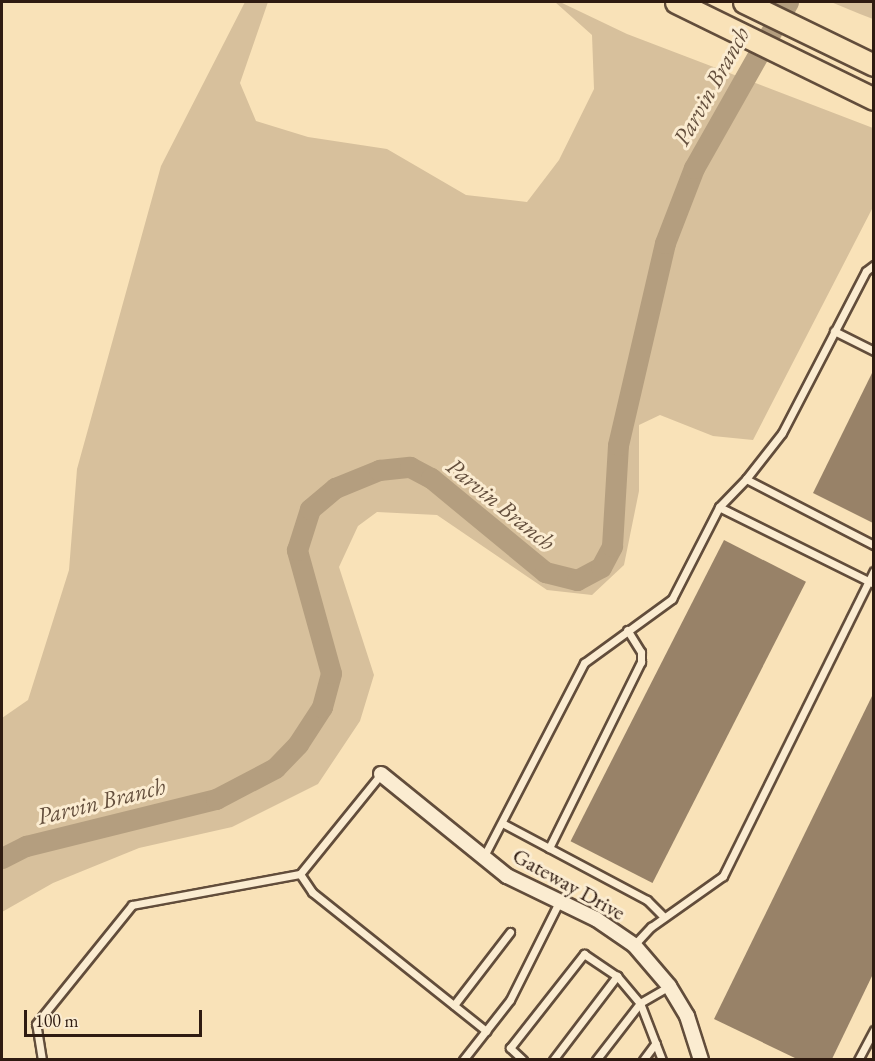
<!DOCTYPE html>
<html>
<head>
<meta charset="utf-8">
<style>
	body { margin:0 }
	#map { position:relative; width:875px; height:1061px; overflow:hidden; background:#f9e2b8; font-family:"EB Garamond",serif }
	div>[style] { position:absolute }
	.green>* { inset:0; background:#d7c09c }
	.river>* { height:21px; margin:-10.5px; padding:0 10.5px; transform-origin:10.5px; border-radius:10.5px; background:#b49e7f }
	.building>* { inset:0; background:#988268; transform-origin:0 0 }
	.roads { filter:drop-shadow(2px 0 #624d3b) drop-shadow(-2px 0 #624d3b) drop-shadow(0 2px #624d3b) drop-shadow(0 -2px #624d3b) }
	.lane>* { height:7px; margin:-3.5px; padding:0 3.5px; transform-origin:3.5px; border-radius:3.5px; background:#fbecd1 }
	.street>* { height:14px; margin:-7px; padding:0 7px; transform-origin:7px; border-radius:7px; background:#fbecd1 }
	.primary>* { height:21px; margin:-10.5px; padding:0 10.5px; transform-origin:10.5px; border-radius:10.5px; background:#f9e2b8 }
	span { translate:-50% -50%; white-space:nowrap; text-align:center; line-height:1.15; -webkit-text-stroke:6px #fbecd1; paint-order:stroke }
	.street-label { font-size:22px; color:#2f1b11 }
	.water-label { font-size:24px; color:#644f3d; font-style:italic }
	.frame { position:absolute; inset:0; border:3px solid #2f1b11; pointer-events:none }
	.scale { position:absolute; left:24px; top:1010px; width:178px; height:27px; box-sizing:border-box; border:3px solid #2f1b11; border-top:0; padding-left:8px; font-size:18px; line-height:21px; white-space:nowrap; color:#2f1b11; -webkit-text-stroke:4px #fbecd1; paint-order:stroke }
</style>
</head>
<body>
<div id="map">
	<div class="green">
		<i style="clip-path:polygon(245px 2px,268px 2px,240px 83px,256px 121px,308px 137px,387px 149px,466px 195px,527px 202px,559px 160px,594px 89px,592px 35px,555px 2px,560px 2px,627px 34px,873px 128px,873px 207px,753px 440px,713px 436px,660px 415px,639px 425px,639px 491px,624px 565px,592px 595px,547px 590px,437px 515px,377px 512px,358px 526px,339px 567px,374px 675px,360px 721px,318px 784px,232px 827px,139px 848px,53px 883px,2px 912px,2px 718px,28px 700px,69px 570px,77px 469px,161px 166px)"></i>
		<i style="clip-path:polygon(831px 2px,873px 2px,873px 19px,860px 14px)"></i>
	</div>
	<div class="river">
		<i style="left:2px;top:858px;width:27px;rotate:-27deg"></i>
		<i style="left:26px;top:846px;width:196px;rotate:-13.9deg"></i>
		<i style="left:216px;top:799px;width:67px;rotate:-27.7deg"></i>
		<i style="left:275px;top:768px;width:33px;rotate:-46deg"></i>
		<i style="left:298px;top:744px;width:44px;rotate:-57deg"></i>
		<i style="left:322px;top:707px;width:35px;rotate:-75deg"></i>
		<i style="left:331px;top:673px;width:128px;rotate:-105.5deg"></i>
		<i style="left:297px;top:550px;width:43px;rotate:-72.4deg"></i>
		<i style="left:310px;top:509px;width:33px;rotate:-40deg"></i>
		<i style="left:335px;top:488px;width:48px;rotate:-22.2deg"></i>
		<i style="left:379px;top:470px;width:31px;rotate:-6deg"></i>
		<i style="left:410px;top:467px;width:24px;rotate:28deg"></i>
		<i style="left:431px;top:478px;width:148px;rotate:39.5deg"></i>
		<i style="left:545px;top:572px;width:33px;rotate:14deg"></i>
		<i style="left:577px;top:580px;width:27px;rotate:-28deg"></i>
		<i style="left:601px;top:567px;width:24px;rotate:-62deg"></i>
		<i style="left:612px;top:546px;width:101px;rotate:-86.6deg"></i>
		<i style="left:618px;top:445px;width:207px;rotate:-76.9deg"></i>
		<i style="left:665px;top:243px;width:80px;rotate:-68.9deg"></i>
		<i style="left:694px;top:168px;width:191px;rotate:-60.5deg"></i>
	</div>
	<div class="building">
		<i style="clip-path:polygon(873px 371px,873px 523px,813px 493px)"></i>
		<i style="left:724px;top:540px;width:92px;height:338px;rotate:27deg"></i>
		<i style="clip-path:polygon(873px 694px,873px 974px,832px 1059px,797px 1059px,714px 1019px)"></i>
	</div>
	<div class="roads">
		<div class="lane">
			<i style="left:834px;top:331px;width:45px;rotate:26.6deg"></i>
			<i style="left:746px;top:479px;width:58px;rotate:-52deg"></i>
			<i style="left:782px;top:433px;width:182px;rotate:-62.6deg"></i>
			<i style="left:866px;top:271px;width:10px;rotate:-37deg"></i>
			<i style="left:719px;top:507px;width:173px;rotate:26.4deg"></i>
			<i style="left:504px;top:824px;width:162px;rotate:28deg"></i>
			<i style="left:647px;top:900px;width:24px;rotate:45deg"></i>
			<i style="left:549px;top:848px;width:208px;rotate:-63.7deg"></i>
			<i style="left:641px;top:662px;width:10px;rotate:-90deg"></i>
			<i style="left:641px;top:652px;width:26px;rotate:-122deg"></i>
			<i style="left:483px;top:858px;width:220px;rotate:-62.6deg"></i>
			<i style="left:584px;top:663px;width:109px;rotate:-36deg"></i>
			<i style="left:672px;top:599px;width:103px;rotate:-62.9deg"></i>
			<i style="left:719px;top:507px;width:39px;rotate:-46deg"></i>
			<i style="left:746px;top:479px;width:144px;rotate:27.3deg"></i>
			<i style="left:300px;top:874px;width:22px;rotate:56deg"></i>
			<i style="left:312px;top:892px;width:223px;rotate:38.6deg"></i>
			<i style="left:634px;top:945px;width:25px;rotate:-47deg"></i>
			<i style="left:651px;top:927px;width:88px;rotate:-35.3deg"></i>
			<i style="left:723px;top:876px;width:340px;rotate:-63.7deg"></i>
			<i style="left:454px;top:1005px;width:92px;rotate:-52.5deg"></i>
			<i style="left:42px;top:1060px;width:36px;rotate:-99deg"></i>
			<i style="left:36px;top:1024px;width:153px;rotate:-51.1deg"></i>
			<i style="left:132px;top:905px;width:171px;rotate:-10.5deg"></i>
			<i style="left:300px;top:874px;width:129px;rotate:-51deg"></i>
			<i style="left:463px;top:1060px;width:76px;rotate:-51.9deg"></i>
			<i style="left:510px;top:1000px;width:110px;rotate:-63.4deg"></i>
			<i style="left:523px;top:1060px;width:18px;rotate:-137deg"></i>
			<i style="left:510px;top:1048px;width:120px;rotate:-51.8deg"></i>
			<i style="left:584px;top:954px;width:40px;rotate:34deg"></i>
			<i style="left:617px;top:976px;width:35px;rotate:50deg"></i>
			<i style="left:640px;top:1003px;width:61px;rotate:68.9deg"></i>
			<i style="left:553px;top:1060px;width:106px;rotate:-52.7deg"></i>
			<i style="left:596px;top:1060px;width:72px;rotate:-52.3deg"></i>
			<i style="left:640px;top:1003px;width:34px;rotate:-30deg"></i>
			<i style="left:643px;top:1060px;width:21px;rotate:-53deg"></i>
			<i style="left:858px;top:1060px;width:34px;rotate:-62deg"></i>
		</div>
		<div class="street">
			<i style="left:381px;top:774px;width:162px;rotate:39deg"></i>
			<i style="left:507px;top:876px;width:99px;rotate:25.8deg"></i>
			<i style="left:596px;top:919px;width:46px;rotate:34.4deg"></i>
			<i style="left:634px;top:945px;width:54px;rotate:49.5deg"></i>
			<i style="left:669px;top:986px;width:35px;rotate:59deg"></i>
			<i style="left:687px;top:1016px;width:46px;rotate:72.3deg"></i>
		</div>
		<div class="primary">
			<i style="left:676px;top:2px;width:220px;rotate:26.1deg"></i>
			<i style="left:744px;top:2px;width:144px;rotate:25.9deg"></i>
		</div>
	</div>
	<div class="street-label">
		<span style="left:569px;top:884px;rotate:29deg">Gateway Drive</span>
	</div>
	<div class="water-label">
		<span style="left:711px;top:86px;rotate:-61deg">Parvin Branch</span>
		<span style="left:501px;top:504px;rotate:39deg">Parvin Branch</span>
		<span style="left:101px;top:801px;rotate:-14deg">Parvin Branch</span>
	</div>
	<div class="frame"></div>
	<div class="scale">100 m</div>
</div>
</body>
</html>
